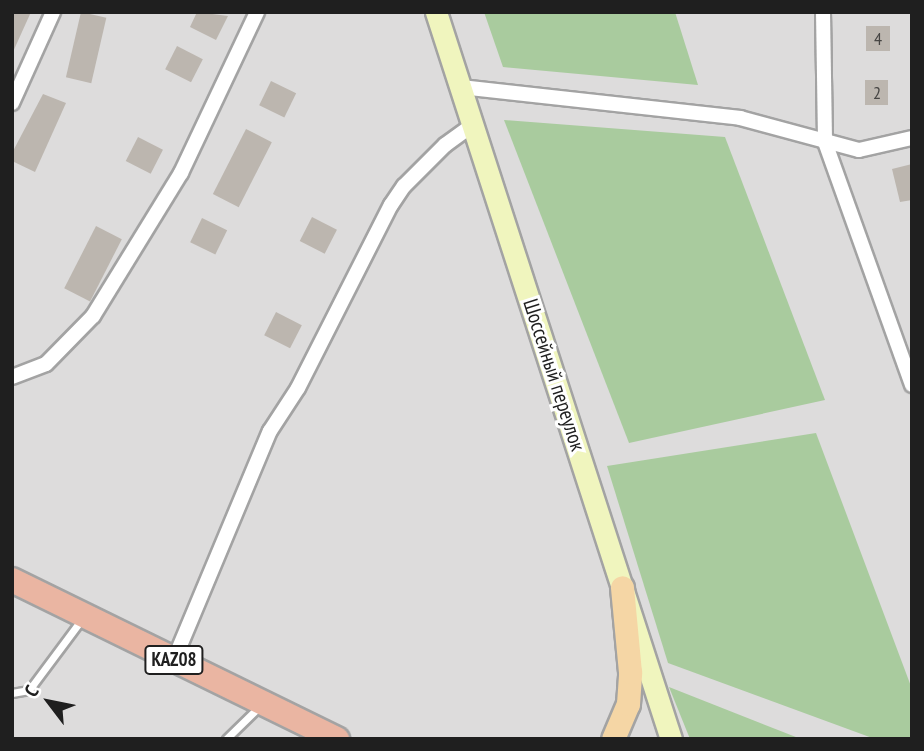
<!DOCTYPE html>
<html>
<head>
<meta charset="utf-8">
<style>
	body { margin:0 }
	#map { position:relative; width:924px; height:751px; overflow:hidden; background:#efece6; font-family:"PT Sans Narrow",sans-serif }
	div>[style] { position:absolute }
	.residential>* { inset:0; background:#dddcdc; transform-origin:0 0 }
	.forest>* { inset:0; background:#a9cb9e }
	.building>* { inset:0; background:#bcb6af; transform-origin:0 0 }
	.roads { filter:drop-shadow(2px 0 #a3a3a3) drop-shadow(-2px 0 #a3a3a3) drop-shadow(0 2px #a3a3a3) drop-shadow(0 -2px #a3a3a3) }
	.service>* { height:7px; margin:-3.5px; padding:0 3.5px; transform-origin:3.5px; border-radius:3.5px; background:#fff }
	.minor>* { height:14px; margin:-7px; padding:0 7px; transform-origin:7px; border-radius:7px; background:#fff }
	.secondary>* { height:21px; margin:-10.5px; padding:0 10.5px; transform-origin:10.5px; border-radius:10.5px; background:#f0f5be }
	.primary>* { height:23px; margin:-11.5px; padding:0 11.5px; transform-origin:11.5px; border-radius:11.5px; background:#f5d6a5 }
	.trunk>* { height:24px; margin:-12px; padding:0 12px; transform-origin:12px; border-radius:12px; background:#eab5a2 }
	span { translate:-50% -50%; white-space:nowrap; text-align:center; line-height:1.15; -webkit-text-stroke:6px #fff; paint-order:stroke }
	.number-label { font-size:18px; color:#464543 }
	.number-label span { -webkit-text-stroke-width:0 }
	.shield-label span { padding:2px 5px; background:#fff; border:2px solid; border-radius:5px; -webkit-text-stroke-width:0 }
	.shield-label { font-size:19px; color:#1f1f1f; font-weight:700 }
	.street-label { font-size:21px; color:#1f1f1f }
	.frame { position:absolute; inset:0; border:14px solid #1f1f1f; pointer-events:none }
	.north { position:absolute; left:14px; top:667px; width:70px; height:70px; -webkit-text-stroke:5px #fff; paint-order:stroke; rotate:302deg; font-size:19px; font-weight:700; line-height:28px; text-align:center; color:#1f1f1f }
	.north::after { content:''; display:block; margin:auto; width:24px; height:32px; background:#1f1f1f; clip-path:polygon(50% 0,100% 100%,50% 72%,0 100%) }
</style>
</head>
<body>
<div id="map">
	<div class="residential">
		<i style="left:12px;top:12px;width:900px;height:727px"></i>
	</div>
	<div class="forest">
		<i style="clip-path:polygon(484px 12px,675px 12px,698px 85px,503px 67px)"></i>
		<i style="clip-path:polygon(504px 120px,725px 137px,825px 400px,629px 443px)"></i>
		<i style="clip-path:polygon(816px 433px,912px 689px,912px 739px,875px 739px,668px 663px,607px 466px)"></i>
		<i style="clip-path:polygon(669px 687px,801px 739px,690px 739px)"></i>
	</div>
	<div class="building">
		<i style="clip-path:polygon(12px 12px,31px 12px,12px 54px)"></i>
		<i style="left:81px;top:12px;width:26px;height:67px;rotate:13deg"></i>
		<i style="clip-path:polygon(197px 12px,228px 16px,216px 40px,190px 27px)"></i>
		<i style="left:866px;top:26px;width:24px;height:25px"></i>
		<i style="left:177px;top:46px;width:29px;height:26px;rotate:27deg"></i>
		<i style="left:865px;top:80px;width:23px;height:25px"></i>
		<i style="left:271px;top:81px;width:28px;height:27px;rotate:26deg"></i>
		<i style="clip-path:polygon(43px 94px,66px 103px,35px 172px,12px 161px,12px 153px)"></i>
		<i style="left:246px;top:129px;width:29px;height:73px;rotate:27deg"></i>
		<i style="left:138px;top:137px;width:28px;height:27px;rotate:27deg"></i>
		<i style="clip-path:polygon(912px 164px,912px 200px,900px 202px,892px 169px)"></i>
		<i style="left:312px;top:217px;width:28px;height:27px;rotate:27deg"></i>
		<i style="left:202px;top:218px;width:28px;height:27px;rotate:26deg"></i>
		<i style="left:96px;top:226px;width:29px;height:70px;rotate:27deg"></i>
		<i style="left:276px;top:312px;width:29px;height:26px;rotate:27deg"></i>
	</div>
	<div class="roads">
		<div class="service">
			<i style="left:12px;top:693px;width:17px;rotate:-10deg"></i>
			<i style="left:29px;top:690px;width:89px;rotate:-53.3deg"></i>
			<i style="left:226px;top:739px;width:49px;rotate:-44.2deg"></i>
		</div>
		<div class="minor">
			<i style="left:823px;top:12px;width:130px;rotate:89.1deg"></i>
			<i style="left:825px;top:142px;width:258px;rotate:70.3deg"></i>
			<i style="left:461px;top:87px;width:281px;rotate:6.3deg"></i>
			<i style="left:740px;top:118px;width:123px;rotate:15.1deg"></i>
			<i style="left:859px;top:150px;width:54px;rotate:-12.8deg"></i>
			<i style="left:12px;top:103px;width:100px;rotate:-65.7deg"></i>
			<i style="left:12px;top:377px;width:36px;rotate:-21deg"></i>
			<i style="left:46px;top:364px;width:67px;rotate:-45.6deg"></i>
			<i style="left:93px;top:316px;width:168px;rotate:-58.4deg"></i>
			<i style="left:181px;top:173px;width:178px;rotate:-64.7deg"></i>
			<i style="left:174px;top:660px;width:248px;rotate:-67.3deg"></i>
			<i style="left:270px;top:431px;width:51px;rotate:-56.9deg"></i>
			<i style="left:298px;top:388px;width:205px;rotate:-63.1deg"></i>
			<i style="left:391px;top:205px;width:23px;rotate:-56deg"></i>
			<i style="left:404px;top:186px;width:58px;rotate:-45deg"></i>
			<i style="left:445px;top:145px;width:36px;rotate:-36deg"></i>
		</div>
		<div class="secondary">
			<i style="left:436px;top:12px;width:764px;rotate:72.09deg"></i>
		</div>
		<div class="primary">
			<i style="left:613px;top:739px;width:38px;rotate:-67deg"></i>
			<i style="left:628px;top:704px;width:32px;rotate:-86deg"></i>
			<i style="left:630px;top:672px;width:85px;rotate:-95.4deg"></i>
		</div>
		<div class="trunk">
			<i style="left:12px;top:580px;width:362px;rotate:26.1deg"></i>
		</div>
	</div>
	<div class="number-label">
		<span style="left:878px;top:39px">4</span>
		<span style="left:877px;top:93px">2</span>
	</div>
	<div class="shield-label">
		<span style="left:174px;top:660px">KAZ08</span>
	</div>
	<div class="street-label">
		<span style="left:554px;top:375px;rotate:72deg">Шоссейный переулок</span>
	</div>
	<div class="frame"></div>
	<div class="north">С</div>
</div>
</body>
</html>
